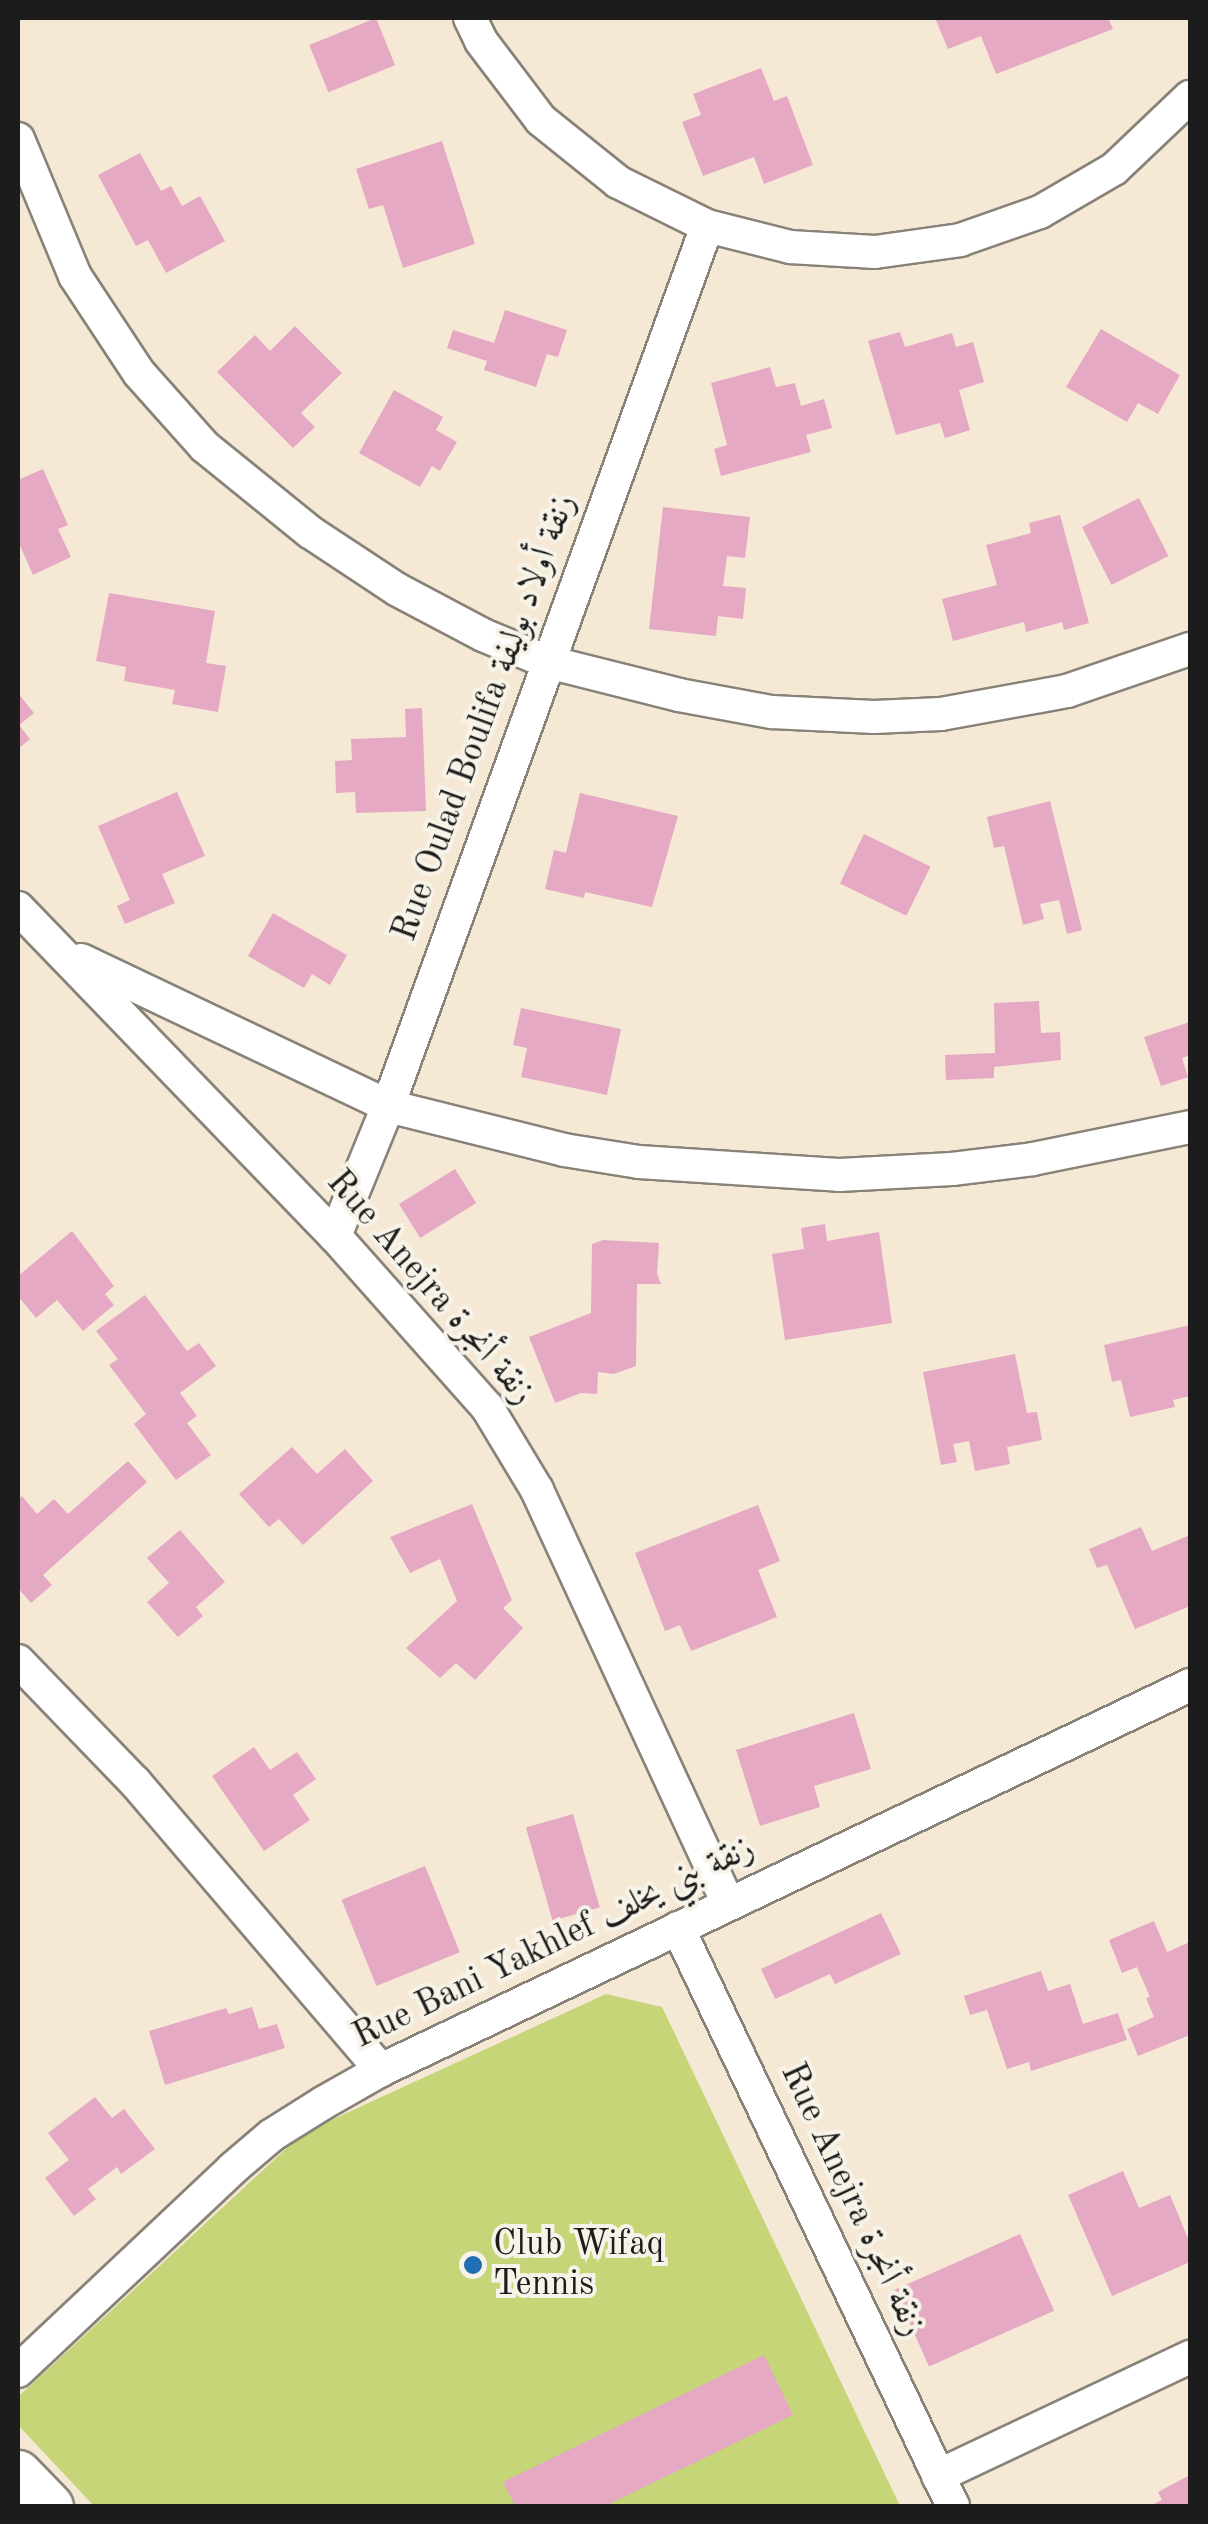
<!DOCTYPE html>
<html>
<head>
<meta charset="utf-8">
<style>
	body { margin:0 }
	#map { position:relative; width:1208px; height:2524px; overflow:hidden; background:#f5e8d5; font-family:"Old Standard TT",Amiri,serif }
	div>[style] { position:absolute }
	.green>* { inset:0; background:#c5d577 }
	.building>* { inset:0; background:#e6a9c3; transform-origin:0 0 }
	.roads { filter:drop-shadow(2px 0 #888278) drop-shadow(-2px 0 #888278) drop-shadow(0 2px #888278) drop-shadow(0 -2px #888278) }
	.street>* { height:32px; margin:-16px; padding:0 16px; transform-origin:16px; border-radius:16px; background:#fff }
	.secondary>* { height:45px; margin:-22.5px; padding:0 22.5px; transform-origin:22.5px; border-radius:22.5px; background:#fff }
	.dots>* { width:28px; height:28px; translate:-50% -50%; box-sizing:border-box; border:5px solid #f7f3e8; border-radius:50% }
	span { translate:-50% -50%; white-space:nowrap; text-align:center; line-height:1.15; -webkit-text-stroke:8px #f7f3e8; paint-order:stroke }
	.street-label { font-size:35px; color:#1c1c1c }
	.poi-label { font-size:35px; color:#1c1c1c }
	.left { translate:0 -50%; text-align:left }
	.frame { position:absolute; inset:0; border:20px solid #1c1c1c; pointer-events:none }
</style>
</head>
<body>
<div id="map">
	<div class="green">
		<i style="clip-path:polygon(606px 1994px,662px 2007px,900px 2506px,94px 2506px,18px 2425px,18px 2397px,303px 2133px)"></i>
	</div>
	<div class="building">
		<i style="left:376px;top:18px;width:51px;height:72px;rotate:68deg"></i>
		<i style="clip-path:polygon(935px 18px,1108px 18px,1113px 29px,996px 74px,981px 36px,948px 49px)"></i>
		<i style="clip-path:polygon(761px 68px,774px 101px,787px 96px,813px 165px,764px 184px,754px 157px,703px 176px,682px 122px,701px 115px,693px 94px)"></i>
		<i style="clip-path:polygon(442px 141px,475px 244px,403px 268px,383px 205px,369px 209px,356px 169px)"></i>
		<i style="clip-path:polygon(140px 153px,161px 191px,171px 186px,182px 206px,200px 196px,225px 241px,166px 273px,148px 240px,136px 246px,98px 175px)"></i>
		<i style="clip-path:polygon(505px 310px,567px 330px,558px 357px,547px 354px,536px 387px,484px 370px,487px 361px,447px 348px,453px 330px,494px 343px)"></i>
		<i style="clip-path:polygon(295px 326px,342px 373px,301px 413px,315px 427px,293px 448px,217px 372px,255px 335px,270px 351px)"></i>
		<i style="clip-path:polygon(1101px 329px,1180px 375px,1158px 414px,1138px 403px,1127px 422px,1066px 387px)"></i>
		<i style="clip-path:polygon(900px 332px,905px 347px,952px 333px,956px 347px,973px 342px,984px 382px,959px 390px,970px 430px,945px 438px,940px 423px,896px 435px,868px 341px)"></i>
		<i style="clip-path:polygon(770px 367px,776px 387px,795px 383px,801px 406px,824px 399px,832px 428px,806px 435px,811px 452px,721px 476px,714px 449px,727px 445px,711px 383px)"></i>
		<i style="clip-path:polygon(394px 390px,443px 417px,436px 430px,457px 442px,440px 471px,432px 466px,420px 487px,359px 453px)"></i>
		<i style="clip-path:polygon(43px 469px,68px 525px,58px 529px,71px 557px,33px 575px,18px 541px,18px 480px)"></i>
		<i style="left:1139px;top:498px;width:65px;height:64px;rotate:63deg"></i>
		<i style="clip-path:polygon(663px 507px,750px 517px,745px 558px,727px 556px,723px 586px,746px 588px,743px 619px,718px 616px,716px 636px,649px 629px)"></i>
		<i style="clip-path:polygon(1060px 515px,1089px 623px,1064px 630px,1062px 622px,1026px 632px,1024px 622px,953px 641px,942px 599px,997px 585px,986px 545px,1031px 533px,1029px 523px)"></i>
		<i style="clip-path:polygon(109px 593px,215px 611px,206px 663px,226px 666px,218px 712px,172px 704px,175px 690px,124px 681px,126px 667px,96px 661px)"></i>
		<i style="clip-path:polygon(18px 693px,34px 713px,19px 725px,30px 739px,18px 749px)"></i>
		<i style="clip-path:polygon(422px 708px,426px 811px,356px 813px,355px 792px,336px 793px,335px 761px,352px 760px,351px 739px,406px 737px,405px 709px)"></i>
		<i style="clip-path:polygon(177px 792px,205px 856px,162px 874px,175px 903px,125px 924px,117px 906px,130px 900px,98px 826px)"></i>
		<i style="clip-path:polygon(580px 793px,678px 816px,652px 907px,585px 892px,584px 898px,545px 889px,554px 850px,566px 853px)"></i>
		<i style="clip-path:polygon(1050px 801px,1082px 930px,1067px 934px,1059px 900px,1040px 904px,1044px 919px,1023px 925px,1004px 846px,994px 848px,987px 817px)"></i>
		<i style="left:864px;top:834px;width:74px;height:55px;rotate:26deg"></i>
		<i style="clip-path:polygon(273px 913px,347px 955px,330px 985px,312px 974px,304px 988px,248px 956px)"></i>
		<i style="clip-path:polygon(1039px 1001px,1041px 1033px,1060px 1032px,1061px 1060px,994px 1067px,994px 1078px,946px 1080px,945px 1055px,995px 1053px,994px 1003px)"></i>
		<i style="clip-path:polygon(521px 1008px,621px 1029px,607px 1095px,521px 1077px,527px 1048px,513px 1045px)"></i>
		<i style="clip-path:polygon(1190px 1022px,1190px 1055px,1182px 1058px,1188px 1077px,1161px 1086px,1144px 1037px)"></i>
		<i style="left:455px;top:1169px;width:40px;height:66px;rotate:58deg"></i>
		<i style="clip-path:polygon(825px 1224px,827px 1241px,879px 1232px,892px 1323px,785px 1340px,772px 1254px,804px 1249px,801px 1228px)"></i>
		<i style="clip-path:polygon(72px 1231px,114px 1286px,105px 1294px,114px 1305px,83px 1331px,57px 1300px,36px 1318px,18px 1296px,18px 1276px)"></i>
		<i style="clip-path:polygon(603px 1240px,659px 1243px,657px 1274px,661px 1284px,637px 1284px,636px 1366px,614px 1374px,598px 1372px,597px 1394px,581px 1393px,555px 1403px,529px 1337px,591px 1313px,592px 1244px)"></i>
		<i style="clip-path:polygon(145px 1295px,187px 1351px,199px 1343px,216px 1366px,180px 1393px,197px 1416px,187px 1423px,211px 1455px,176px 1480px,134px 1424px,146px 1414px,109px 1365px,118px 1359px,96px 1331px)"></i>
		<i style="clip-path:polygon(1190px 1325px,1190px 1396px,1173px 1400px,1175px 1407px,1130px 1417px,1121px 1380px,1112px 1382px,1104px 1345px)"></i>
		<i style="clip-path:polygon(1015px 1354px,1027px 1413px,1037px 1412px,1042px 1440px,1007px 1447px,1010px 1464px,975px 1471px,969px 1441px,953px 1444px,957px 1462px,941px 1465px,923px 1372px)"></i>
		<i style="clip-path:polygon(292px 1447px,317px 1474px,345px 1449px,373px 1481px,303px 1545px,279px 1519px,269px 1527px,239px 1494px)"></i>
		<i style="clip-path:polygon(128px 1461px,147px 1482px,43px 1575px,52px 1585px,31px 1603px,18px 1588px,18px 1500px,22px 1496px,37px 1514px,54px 1499px,68px 1514px)"></i>
		<i style="clip-path:polygon(472px 1504px,512px 1600px,503px 1608px,523px 1628px,475px 1680px,456px 1663px,440px 1678px,406px 1648px,457px 1601px,440px 1559px,410px 1573px,390px 1537px)"></i>
		<i style="clip-path:polygon(758px 1505px,780px 1561px,758px 1570px,777px 1617px,691px 1651px,680px 1625px,665px 1631px,635px 1553px)"></i>
		<i style="clip-path:polygon(1141px 1527px,1152px 1551px,1190px 1535px,1190px 1606px,1135px 1629px,1107px 1565px,1097px 1568px,1089px 1549px)"></i>
		<i style="clip-path:polygon(180px 1530px,225px 1582px,196px 1607px,203px 1616px,178px 1637px,147px 1602px,169px 1583px,147px 1558px)"></i>
		<i style="clip-path:polygon(854px 1713px,871px 1769px,814px 1786px,820px 1807px,760px 1826px,736px 1750px)"></i>
		<i style="clip-path:polygon(254px 1747px,270px 1770px,297px 1752px,316px 1779px,293px 1795px,310px 1820px,264px 1851px,212px 1776px)"></i>
		<i style="left:573px;top:1814px;width:97px;height:49px;rotate:74deg"></i>
		<i style="left:425px;top:1866px;width:93px;height:90px;rotate:68deg"></i>
		<i style="clip-path:polygon(881px 1913px,901px 1954px,835px 1984px,830px 1974px,775px 1999px,761px 1969px)"></i>
		<i style="clip-path:polygon(1154px 1921px,1167px 1952px,1190px 1942px,1190px 2035px,1138px 2056px,1127px 2029px,1154px 2017px,1146px 1998px,1150px 1997px,1137px 1967px,1122px 1973px,1109px 1940px)"></i>
		<i style="clip-path:polygon(1041px 1971px,1048px 1991px,1070px 1984px,1083px 2024px,1118px 2013px,1127px 2040px,1031px 2071px,1029px 2062px,1007px 2069px,987px 2010px,970px 2015px,964px 1996px)"></i>
		<i style="clip-path:polygon(252px 2007px,259px 2029px,277px 2024px,285px 2048px,165px 2085px,149px 2031px,226px 2008px,229px 2014px)"></i>
		<i style="clip-path:polygon(95px 2097px,112px 2118px,124px 2109px,155px 2149px,121px 2174px,117px 2167px,88px 2189px,96px 2199px,74px 2216px,45px 2178px,69px 2160px,48px 2133px)"></i>
		<i style="clip-path:polygon(1123px 2171px,1139px 2208px,1170px 2195px,1190px 2243px,1190px 2262px,1112px 2296px,1068px 2195px)"></i>
		<i style="left:1020px;top:2234px;width:84px;height:137px;rotate:66deg"></i>
		<i style="clip-path:polygon(764px 2355px,793px 2415px,605px 2506px,515px 2506px,503px 2482px)"></i>
		<i style="clip-path:polygon(1190px 2475px,1190px 2506px,1150px 2506px,1162px 2500px,1158px 2492px)"></i>
	</div>
	<div class="roads">
		<div class="street">
			<i style="left:470px;top:18px;width:25px;rotate:64deg"></i>
			<i style="left:481px;top:41px;width:99px;rotate:52.8deg"></i>
			<i style="left:541px;top:120px;width:99px;rotate:38.8deg"></i>
			<i style="left:618px;top:182px;width:99px;rotate:26.3deg"></i>
			<i style="left:707px;top:226px;width:86px;rotate:14.2deg"></i>
			<i style="left:790px;top:247px;width:85px;rotate:3.4deg"></i>
			<i style="left:875px;top:252px;width:86px;rotate:-8deg"></i>
			<i style="left:960px;top:240px;width:85px;rotate:-19.3deg"></i>
			<i style="left:1040px;top:212px;width:86px;rotate:-30.2deg"></i>
			<i style="left:1114px;top:169px;width:105px;rotate:-43.5deg"></i>
			<i style="left:18px;top:139px;width:148px;rotate:67.4deg"></i>
			<i style="left:75px;top:276px;width:116px;rotate:56.6deg"></i>
			<i style="left:139px;top:373px;width:99px;rotate:48.3deg"></i>
			<i style="left:205px;top:447px;width:135px;rotate:39deg"></i>
			<i style="left:310px;top:532px;width:105px;rotate:33.4deg"></i>
			<i style="left:398px;top:590px;width:96px;rotate:27.9deg"></i>
			<i style="left:483px;top:635px;width:70px;rotate:22.6deg"></i>
			<i style="left:548px;top:662px;width:135px;rotate:14.1deg"></i>
			<i style="left:679px;top:695px;width:95px;rotate:10.4deg"></i>
			<i style="left:772px;top:712px;width:102px;rotate:2.8deg"></i>
			<i style="left:874px;top:717px;width:67px;rotate:-2.6deg"></i>
			<i style="left:941px;top:714px;width:128px;rotate:-10.3deg"></i>
			<i style="left:1067px;top:691px;width:130px;rotate:-18.9deg"></i>
			<i style="left:18px;top:908px;width:456px;rotate:46deg"></i>
			<i style="left:335px;top:1236px;width:229px;rotate:48.4deg"></i>
			<i style="left:487px;top:1407px;width:97px;rotate:58.9deg"></i>
			<i style="left:537px;top:1490px;width:455px;rotate:65.2deg"></i>
			<i style="left:81px;top:960px;width:340px;rotate:25.4deg"></i>
			<i style="left:388px;top:1106px;width:181px;rotate:14deg"></i>
			<i style="left:564px;top:1150px;width:76px;rotate:9.1deg"></i>
			<i style="left:639px;top:1162px;width:200px;rotate:3.7deg"></i>
			<i style="left:839px;top:1175px;width:113px;rotate:-3deg"></i>
			<i style="left:952px;top:1169px;width:82px;rotate:-7deg"></i>
			<i style="left:1033px;top:1159px;width:160px;rotate:-11.5deg"></i>
			<i style="left:335px;top:1236px;width:140px;rotate:-67.8deg"></i>
			<i style="left:388px;top:1106px;width:936px;rotate:-70.07deg"></i>
			<i style="left:18px;top:1661px;width:168px;rotate:46deg"></i>
			<i style="left:135px;top:1782px;width:379px;rotate:49.5deg"></i>
			<i style="left:678px;top:1928px;width:640px;rotate:64.56deg"></i>
			<i style="left:18px;top:2371px;width:294px;rotate:-43.3deg"></i>
			<i style="left:232px;top:2169px;width:52px;rotate:-40.4deg"></i>
			<i style="left:272px;top:2135px;width:60px;rotate:-32.1deg"></i>
			<i style="left:323px;top:2103px;width:67px;rotate:-29.6deg"></i>
			<i style="left:381px;top:2070px;width:896px;rotate:-25.45deg"></i>
			<i style="left:938px;top:2476px;width:279px;rotate:-25.3deg"></i>
		</div>
		<div class="secondary">
			<i style="left:18px;top:2473px;width:46px;rotate:45.9deg"></i>
		</div>
	</div>
	<div class="dots">
		<i style="left:473px;top:2265px;background:#1f6fb2"></i>
	</div>
	<div class="street-label">
		<span style="left:485px;top:718px;rotate:-70deg">Rue Oulad Boulifa زنقة أولاد بوليفة</span>
		<span style="left:430px;top:1288px;rotate:49deg">Rue Anejra زنقة أنجرة</span>
		<span style="left:554px;top:1943px;rotate:-26deg">Rue Bani Yakhlef زنقة بني يخلف</span>
		<span style="left:852px;top:2200px;rotate:65deg">Rue Anejra زنقة أنجرة</span>
	</div>
	<div class="poi-label">
		<span class="left" style="left:493px;top:2265px">Club Wifaq<br>Tennis</span>
	</div>
	<div class="frame"></div>
</div>
</body>
</html>
